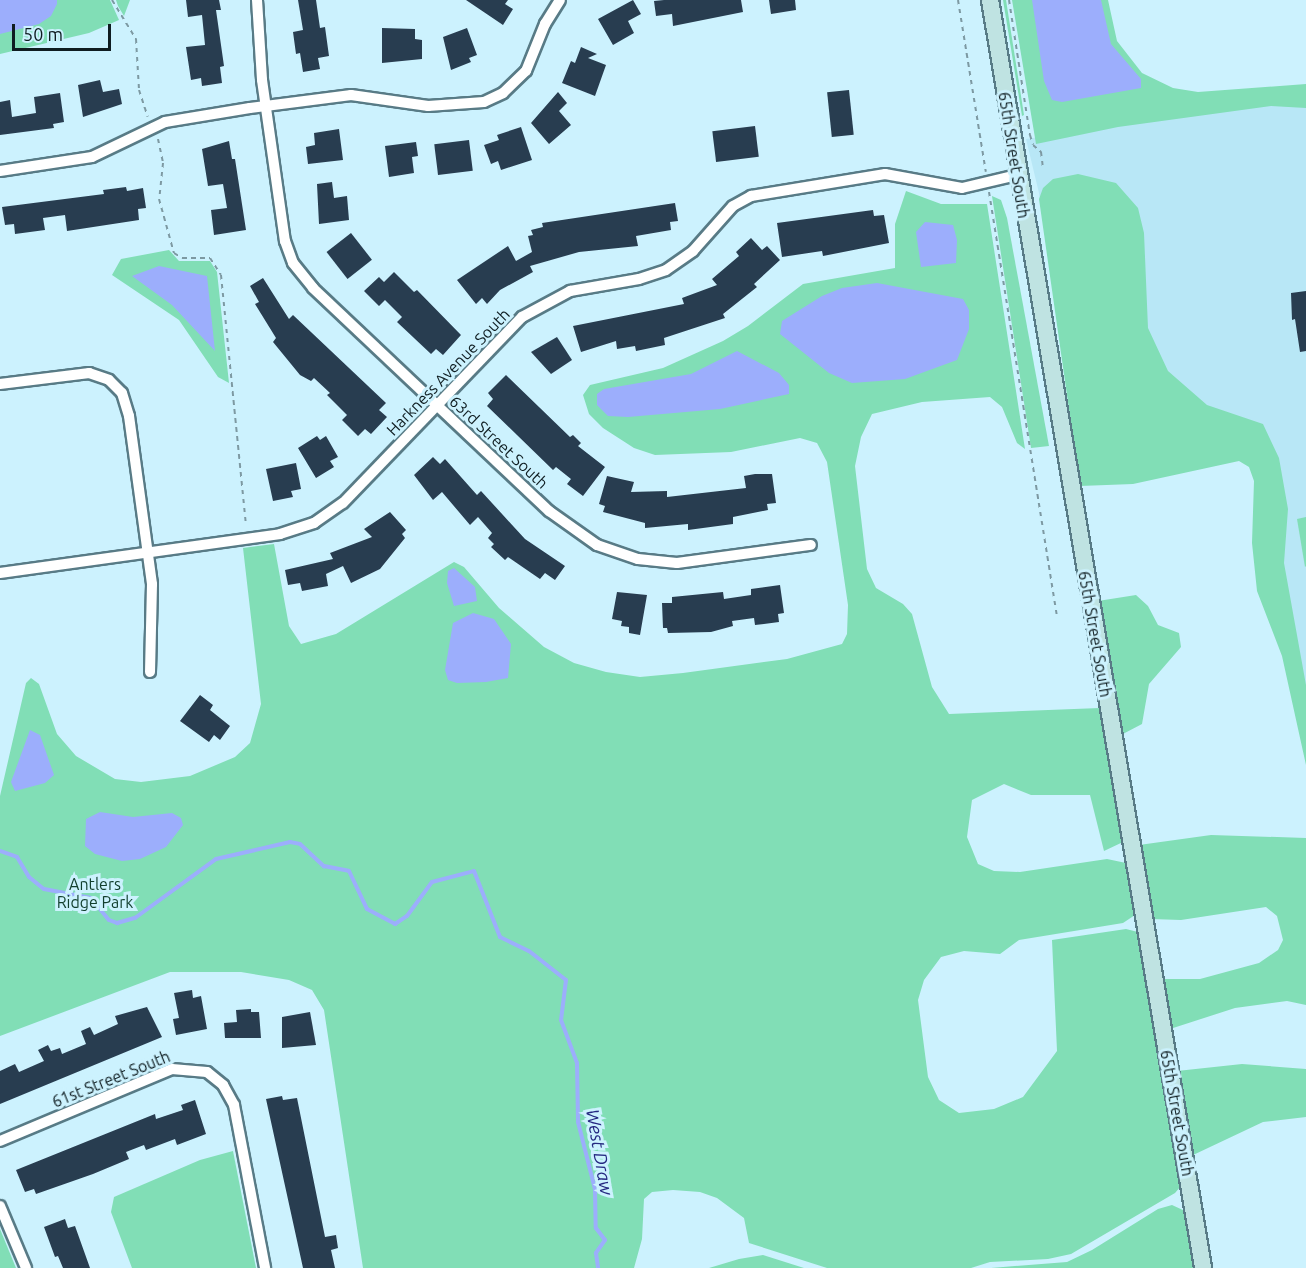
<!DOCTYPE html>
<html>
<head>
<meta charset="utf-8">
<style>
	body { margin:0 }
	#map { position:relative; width:1306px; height:1268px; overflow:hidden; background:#ccf2fe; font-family:Ubuntu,sans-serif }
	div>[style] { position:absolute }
	.built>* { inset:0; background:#b8e7f6 }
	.green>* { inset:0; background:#81deb6 }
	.water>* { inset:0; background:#9caefc }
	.stream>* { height:4px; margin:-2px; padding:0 2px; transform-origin:2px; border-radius:2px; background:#9caefc }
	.building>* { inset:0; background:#283d50; transform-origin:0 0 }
	.path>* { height:2px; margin-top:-1px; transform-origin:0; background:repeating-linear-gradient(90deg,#7d99a2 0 4.5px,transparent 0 9px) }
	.roads { filter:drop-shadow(2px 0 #587b86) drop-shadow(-2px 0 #587b86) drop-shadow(0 2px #587b86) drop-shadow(0 -2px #587b86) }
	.street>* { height:10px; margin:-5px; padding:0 5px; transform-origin:5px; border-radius:5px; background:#fff }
	.secondary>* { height:16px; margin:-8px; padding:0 8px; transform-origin:8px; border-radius:8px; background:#bfe3e2 }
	span { translate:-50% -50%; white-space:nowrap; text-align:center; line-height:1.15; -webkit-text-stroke:6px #ccf2fe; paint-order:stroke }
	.street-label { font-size:16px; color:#0f1d21 }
	.park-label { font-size:16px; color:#123f2e }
	.water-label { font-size:18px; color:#252981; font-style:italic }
	.scale { position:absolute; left:12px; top:24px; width:99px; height:27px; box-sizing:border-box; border:3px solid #0f1d21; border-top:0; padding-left:8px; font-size:18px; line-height:21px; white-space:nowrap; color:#0f1d21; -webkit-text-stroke:4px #ccf2fe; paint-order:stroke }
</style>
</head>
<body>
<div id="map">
	<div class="built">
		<i style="clip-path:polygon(1306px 97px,1306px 739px,1259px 449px,1075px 447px,1039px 193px,1026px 139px)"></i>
	</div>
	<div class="green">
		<i style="clip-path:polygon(0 0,110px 0,119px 20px,89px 33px,0 54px)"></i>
		<i style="clip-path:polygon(116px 0,130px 0,124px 16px,118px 6px)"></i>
		<i style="clip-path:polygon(1003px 0,1006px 0,1024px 115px,1022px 116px)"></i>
		<i style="clip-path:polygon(1012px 0,1108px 0,1117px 41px,1142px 73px,1173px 88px,1198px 92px,1306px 84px,1306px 108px,1271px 106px,1118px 127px,1036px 144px)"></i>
		<i style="clip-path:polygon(1078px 174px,1116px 183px,1138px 208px,1144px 233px,1148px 328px,1168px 371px,1207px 405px,1263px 424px,1279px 458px,1288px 509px,1284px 563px,1306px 685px,1306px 765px,1282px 656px,1257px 591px,1252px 543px,1254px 481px,1249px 467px,1239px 461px,1133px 484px,1080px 486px,1039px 199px,1043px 188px,1053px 179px)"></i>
		<i style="clip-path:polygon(906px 191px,941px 204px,987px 204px,1025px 449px,1017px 443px,1002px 407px,990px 397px,922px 402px,872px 414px,861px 437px,855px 466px,867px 569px,876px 588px,903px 604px,912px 614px,932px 687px,949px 714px,1100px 708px,1123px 842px,1104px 851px,1090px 795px,1031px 795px,1004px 784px,972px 800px,967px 837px,978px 864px,994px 871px,1020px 872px,1107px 859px,1126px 863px,1135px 915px,1123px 923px,1019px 940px,1000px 954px,964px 951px,941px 957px,924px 980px,918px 1000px,928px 1077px,939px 1100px,959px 1113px,994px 1109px,1023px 1097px,1057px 1051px,1052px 940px,1126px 929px,1138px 932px,1181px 1186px,1175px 1193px,1071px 1254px,1048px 1259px,990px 1262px,971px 1268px,827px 1268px,749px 1243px,744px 1218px,717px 1198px,700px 1192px,673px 1190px,652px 1192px,644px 1199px,642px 1239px,634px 1268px,363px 1268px,324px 1010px,312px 990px,289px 980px,241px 972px,170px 972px,0 1036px,0 796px,26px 683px,31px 678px,39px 684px,57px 734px,76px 756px,115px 779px,141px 782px,190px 776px,235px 757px,250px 743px,261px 704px,243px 548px,274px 544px,289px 626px,301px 644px,336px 634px,454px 562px,464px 567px,499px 608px,544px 647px,574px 663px,606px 672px,640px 677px,683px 673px,787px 659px,842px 644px,847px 634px,848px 605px,827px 462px,817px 443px,800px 438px,731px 452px,655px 455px,634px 448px,603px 428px,589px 414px,583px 395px,590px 385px,663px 368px,723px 341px,748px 326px,803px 284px,895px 268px,895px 224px)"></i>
		<i style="clip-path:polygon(992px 196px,1001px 200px,1007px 218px,1049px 446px,1031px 448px)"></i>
		<i style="clip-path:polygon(169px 250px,179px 261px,210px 261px,217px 272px,229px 383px,218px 377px,179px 320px,112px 275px,121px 259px)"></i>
		<i style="clip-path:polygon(1306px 517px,1306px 566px,1305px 567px,1297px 519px)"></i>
		<i style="clip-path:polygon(1136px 595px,1148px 606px,1158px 625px,1179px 633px,1181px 647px,1149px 684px,1142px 724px,1121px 735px,1098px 601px)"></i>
		<i style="clip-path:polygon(1211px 835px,1306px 838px,1306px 1005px,1287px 1001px,1235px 1008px,1170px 1029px,1162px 979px,1200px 979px,1259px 963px,1278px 950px,1283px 940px,1277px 916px,1266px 907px,1181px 920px,1151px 919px,1139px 845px)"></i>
		<i style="clip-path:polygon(1242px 1064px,1306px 1069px,1306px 1117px,1263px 1122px,1191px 1156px,1177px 1071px)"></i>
		<i style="clip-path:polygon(233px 1151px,256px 1268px,132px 1268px,111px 1212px,114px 1197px,200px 1160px)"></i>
		<i style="clip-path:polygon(1172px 1205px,1185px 1211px,1195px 1268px,991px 1268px,1067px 1262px,1092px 1250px,1158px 1209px)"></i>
		<i style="clip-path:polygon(0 1229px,16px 1268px,0 1268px)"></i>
		<i style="clip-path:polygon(763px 1255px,804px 1268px,709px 1268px,739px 1259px)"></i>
	</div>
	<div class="water">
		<i style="clip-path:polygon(0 0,57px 0,57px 4px,51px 16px,39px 24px,0 34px)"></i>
		<i style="clip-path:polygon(1032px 0,1101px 0,1111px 44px,1141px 79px,1141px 88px,1062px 102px,1052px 100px,1044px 81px)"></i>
		<i style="clip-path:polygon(925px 222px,953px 225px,957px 240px,956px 263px,921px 267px,916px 232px)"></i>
		<i style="clip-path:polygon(159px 266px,207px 276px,215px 351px,172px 305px,132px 276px)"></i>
		<i style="clip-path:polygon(877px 283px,963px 299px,969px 310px,969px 329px,957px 360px,905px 379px,852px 383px,829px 373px,780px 334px,782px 321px,822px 296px,842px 288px)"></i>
		<i style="clip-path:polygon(737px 351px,779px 373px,789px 385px,789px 394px,720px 409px,628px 417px,608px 416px,597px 405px,597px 394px,604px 389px,691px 374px)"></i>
		<i style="clip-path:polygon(454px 568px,475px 587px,477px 601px,454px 606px,447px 583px,448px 571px)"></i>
		<i style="clip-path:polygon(473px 613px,494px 619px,511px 644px,508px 678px,486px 682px,457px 683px,448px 680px,445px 670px,453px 623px)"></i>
		<i style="clip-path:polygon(30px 730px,40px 735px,54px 775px,45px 783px,15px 791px,11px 782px)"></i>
		<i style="clip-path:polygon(100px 812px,133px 817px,172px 813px,181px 818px,183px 825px,166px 847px,140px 859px,122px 861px,95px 854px,85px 846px,86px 819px)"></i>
	</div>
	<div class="stream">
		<i style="left:0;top:851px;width:18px;rotate:19deg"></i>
		<i style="left:17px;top:857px;width:23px;rotate:59deg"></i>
		<i style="left:29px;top:877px;width:19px;rotate:39deg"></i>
		<i style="left:44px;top:889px;width:48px;rotate:10.8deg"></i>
		<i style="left:91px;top:898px;width:28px;rotate:51deg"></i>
		<i style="left:109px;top:920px;width:9px;rotate:21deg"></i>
		<i style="left:117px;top:923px;width:19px;rotate:-16deg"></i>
		<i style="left:135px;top:918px;width:100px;rotate:-36.1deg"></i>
		<i style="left:216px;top:859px;width:76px;rotate:-12.9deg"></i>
		<i style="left:290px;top:842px;width:10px;rotate:11deg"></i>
		<i style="left:300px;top:844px;width:33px;rotate:43deg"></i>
		<i style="left:324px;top:866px;width:25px;rotate:11deg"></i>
		<i style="left:349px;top:871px;width:42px;rotate:64.7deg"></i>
		<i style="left:367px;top:909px;width:32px;rotate:28deg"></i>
		<i style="left:395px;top:924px;width:14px;rotate:-34deg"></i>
		<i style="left:407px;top:916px;width:42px;rotate:-53.7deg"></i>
		<i style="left:432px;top:882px;width:43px;rotate:-14.7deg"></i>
		<i style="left:474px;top:871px;width:71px;rotate:68.5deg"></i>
		<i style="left:500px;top:937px;width:32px;rotate:26deg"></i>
		<i style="left:529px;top:951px;width:47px;rotate:38.1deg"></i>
		<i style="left:566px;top:980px;width:40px;rotate:97.1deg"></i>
		<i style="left:561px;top:1020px;width:46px;rotate:69.6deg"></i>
		<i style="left:577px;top:1063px;width:59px;rotate:89deg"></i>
		<i style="left:578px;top:1122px;width:69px;rotate:75.8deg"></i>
		<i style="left:595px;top:1189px;width:39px;rotate:89deg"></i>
		<i style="left:596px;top:1228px;width:15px;rotate:53deg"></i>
		<i style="left:605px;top:1240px;width:16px;rotate:125deg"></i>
		<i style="left:596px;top:1253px;width:15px;rotate:82deg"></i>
	</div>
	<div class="building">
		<i style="clip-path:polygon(186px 0,219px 0,221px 10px,216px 10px,224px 66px,220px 67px,222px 83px,202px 86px,201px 78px,191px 80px,186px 47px,205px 45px,202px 15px,188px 17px)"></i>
		<i style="clip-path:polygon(298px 0,316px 0,320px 28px,325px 27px,329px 56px,318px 58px,320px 69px,303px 72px,300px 53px,296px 54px,293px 32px,303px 30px)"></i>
		<i style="clip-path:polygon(466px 0,508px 0,505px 4px,513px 9px,503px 25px)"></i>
		<i style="clip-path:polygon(633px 0,641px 14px,628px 21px,634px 33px,613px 45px,598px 19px)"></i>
		<i style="clip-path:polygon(664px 0,741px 0,743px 12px,673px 26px,672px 14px,656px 16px,654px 1px)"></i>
		<i style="clip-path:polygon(769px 0,795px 0,796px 10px,771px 14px)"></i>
		<i style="clip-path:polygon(382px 28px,415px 29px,415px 39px,422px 40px,422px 59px,382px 63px)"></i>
		<i style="clip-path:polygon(467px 28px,477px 55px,469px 58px,471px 62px,451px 70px,443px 37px)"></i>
		<i style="clip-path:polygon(581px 47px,597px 54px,588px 58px,606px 65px,595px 96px,562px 83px,571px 61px,575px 63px)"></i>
		<i style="clip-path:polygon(100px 80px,103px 92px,119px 89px,122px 104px,83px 117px,78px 85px)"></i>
		<i style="left:849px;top:90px;width:45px;height:22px;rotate:84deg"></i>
		<i style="clip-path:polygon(558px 92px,567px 103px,559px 111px,571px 125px,549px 144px,531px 123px)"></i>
		<i style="clip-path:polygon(60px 93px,64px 122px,53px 124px,54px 128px,0 135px,0 102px,10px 100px,12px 117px,36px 113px,34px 97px)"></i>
		<i style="left:755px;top:126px;width:31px;height:43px;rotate:83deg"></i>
		<i style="clip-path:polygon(521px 127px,532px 160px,501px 170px,498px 161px,491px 164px,484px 145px,499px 140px,497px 135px)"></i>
		<i style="clip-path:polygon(339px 129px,343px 160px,308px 164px,306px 147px,315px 145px,314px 133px)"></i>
		<i style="left:469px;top:140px;width:31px;height:35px;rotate:83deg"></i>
		<i style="clip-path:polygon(229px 141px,232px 159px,235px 159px,246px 230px,214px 235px,211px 210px,227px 208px,223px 184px,208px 186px,202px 149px)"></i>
		<i style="clip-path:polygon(416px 142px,418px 156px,412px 157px,414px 173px,389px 177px,385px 146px)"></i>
		<i style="clip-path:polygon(332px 182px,334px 198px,347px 196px,349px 220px,319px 224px,317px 184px)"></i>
		<i style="clip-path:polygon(126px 187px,127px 191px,143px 188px,146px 208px,138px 209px,139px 220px,67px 231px,65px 215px,43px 218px,45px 230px,15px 234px,14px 224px,5px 225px,2px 207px,104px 194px,103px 190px)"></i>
		<i style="clip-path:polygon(675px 203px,678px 221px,670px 222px,671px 230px,636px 236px,638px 246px,579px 252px,530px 266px,533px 272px,500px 290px,487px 304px,482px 298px,476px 304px,457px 280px,508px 246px,516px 261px,532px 252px,528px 236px,533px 235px,531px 230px,543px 227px,542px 223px)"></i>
		<i style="clip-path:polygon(873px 210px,874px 216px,884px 215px,889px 243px,823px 256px,822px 251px,782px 257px,777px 223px)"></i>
		<i style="left:351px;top:233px;width:34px;height:31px;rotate:52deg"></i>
		<i style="clip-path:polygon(751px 238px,762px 250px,767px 246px,780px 260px,754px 284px,757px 287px,723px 314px,725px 318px,664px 338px,665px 345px,636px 351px,635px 346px,617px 349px,616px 341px,581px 352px,573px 326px,684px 304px,682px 298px,717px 285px,712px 279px,739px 256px,736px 252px)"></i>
		<i style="clip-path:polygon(394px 272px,414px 292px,417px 290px,461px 335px,443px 355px,436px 349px,431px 354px,397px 322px,402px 317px,385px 300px,379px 306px,364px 291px,379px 277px,384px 282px)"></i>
		<i style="clip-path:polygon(263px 278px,289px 319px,293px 315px,386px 403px,379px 410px,387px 417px,371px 434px,365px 429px,358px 436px,342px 420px,347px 415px,327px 395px,330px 393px,314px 378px,311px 381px,300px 375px,273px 342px,276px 338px,255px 304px,259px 302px,250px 286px)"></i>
		<i style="clip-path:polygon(1306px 291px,1306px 351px,1300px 352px,1295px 319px,1292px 320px,1291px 293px)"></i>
		<i style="clip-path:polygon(557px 337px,572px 360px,551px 374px,531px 352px)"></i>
		<i style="clip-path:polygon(506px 375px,570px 437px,573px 435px,581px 443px,578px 446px,605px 467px,583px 496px,567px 484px,571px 479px,556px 467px,553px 470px,487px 406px,493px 399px,488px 393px)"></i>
		<i style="clip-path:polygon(317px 436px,320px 440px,326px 436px,338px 457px,330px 461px,334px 467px,316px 478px,298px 448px)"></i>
		<i style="clip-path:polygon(433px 457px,440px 464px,445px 459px,477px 495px,481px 491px,525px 539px,565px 566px,555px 580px,545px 573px,540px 579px,508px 557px,505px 560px,491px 547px,494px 544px,488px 538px,492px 533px,478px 517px,470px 525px,442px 492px,433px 500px,414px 475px)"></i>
		<i style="clip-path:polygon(296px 463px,301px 489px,291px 491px,293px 497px,273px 501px,266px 469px)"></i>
		<i style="clip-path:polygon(755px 474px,772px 474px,776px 503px,767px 504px,768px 510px,733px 517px,733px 524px,688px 530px,688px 524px,645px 528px,645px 523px,603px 512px,605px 506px,599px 504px,607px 476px,634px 482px,631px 492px,667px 491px,667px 497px,746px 488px,744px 476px)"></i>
		<i style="clip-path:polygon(390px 512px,406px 530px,402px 534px,405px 538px,380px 569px,351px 583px,343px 566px,326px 574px,328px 586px,302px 591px,300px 583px,288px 585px,285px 570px,333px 559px,330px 553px,372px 537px,364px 529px)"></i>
		<i style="clip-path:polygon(780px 585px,784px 613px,778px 614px,779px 622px,755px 625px,754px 618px,732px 621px,733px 626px,711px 632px,668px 633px,667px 628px,663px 628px,662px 603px,672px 603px,672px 597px,723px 592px,724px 599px,751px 595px,751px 589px)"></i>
		<i style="clip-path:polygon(617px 592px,647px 595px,640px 635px,629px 633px,629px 627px,621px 626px,622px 621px,612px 619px)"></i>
		<i style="clip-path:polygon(200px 695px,213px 705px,210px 710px,230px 726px,220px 740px,214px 735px,209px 742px,180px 721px)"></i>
		<i style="clip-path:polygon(192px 990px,193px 998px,201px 996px,207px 1029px,176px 1035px,173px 1019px,179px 1018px,174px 993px)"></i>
		<i style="clip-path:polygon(147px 1007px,162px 1037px,0 1104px,0 1071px,15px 1064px,19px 1072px,44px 1061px,38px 1050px,48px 1045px,51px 1051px,60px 1048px,62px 1054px,86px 1044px,81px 1031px,90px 1027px,94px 1035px,118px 1024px,115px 1016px)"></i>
		<i style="clip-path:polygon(251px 1009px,251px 1012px,259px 1012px,261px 1038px,225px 1038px,224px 1023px,237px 1022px,236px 1010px)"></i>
		<i style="clip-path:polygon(310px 1012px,316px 1045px,282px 1048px,282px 1017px)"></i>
		<i style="clip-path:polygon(282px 1096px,283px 1100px,297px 1098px,325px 1237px,336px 1235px,338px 1248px,331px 1250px,335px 1268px,303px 1268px,266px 1099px)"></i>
		<i style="clip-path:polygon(195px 1100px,206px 1134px,177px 1145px,175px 1139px,146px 1150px,144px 1145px,126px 1152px,129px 1159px,93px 1174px,36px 1194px,34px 1189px,25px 1192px,16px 1170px,155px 1114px,156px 1119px,183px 1110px,181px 1105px)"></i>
		<i style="clip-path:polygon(65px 1219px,68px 1228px,75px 1226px,90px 1268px,63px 1268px,58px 1256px,55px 1257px,44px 1227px)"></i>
	</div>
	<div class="path">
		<i style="left:112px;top:0;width:46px;rotate:58.4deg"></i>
		<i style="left:136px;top:39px;width:51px;rotate:86.6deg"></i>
		<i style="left:139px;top:90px;width:28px;rotate:72deg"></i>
		<i style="left:958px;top:0;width:174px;rotate:80.8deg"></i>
		<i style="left:1009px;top:0;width:137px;rotate:81.2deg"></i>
		<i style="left:1030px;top:135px;width:10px;rotate:73deg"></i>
		<i style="left:1033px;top:145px;width:11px;rotate:41deg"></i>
		<i style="left:1041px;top:152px;width:16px;rotate:83deg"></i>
		<i style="left:158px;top:139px;width:25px;rotate:78deg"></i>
		<i style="left:163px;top:163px;width:36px;rotate:96deg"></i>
		<i style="left:159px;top:199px;width:56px;rotate:74.5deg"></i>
		<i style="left:174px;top:253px;width:9px;rotate:32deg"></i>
		<i style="left:182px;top:258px;width:28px"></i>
		<i style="left:210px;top:258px;width:20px;rotate:57deg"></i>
		<i style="left:221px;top:275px;width:252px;rotate:84.3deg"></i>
		<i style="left:989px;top:192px;width:428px;rotate:80.9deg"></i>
	</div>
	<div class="roads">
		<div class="street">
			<i style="left:257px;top:0;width:80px;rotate:86.4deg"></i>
			<i style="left:262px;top:80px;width:163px;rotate:81.9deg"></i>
			<i style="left:285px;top:241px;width:23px;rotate:70deg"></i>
			<i style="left:293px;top:263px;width:32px;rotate:51deg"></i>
			<i style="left:313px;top:288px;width:325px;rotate:43.4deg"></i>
			<i style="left:549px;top:511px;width:59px;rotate:35.3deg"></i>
			<i style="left:597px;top:545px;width:43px;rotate:18.9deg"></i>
			<i style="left:638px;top:559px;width:39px;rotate:6deg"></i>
			<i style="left:677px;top:563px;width:135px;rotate:-7.7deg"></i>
			<i style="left:0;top:171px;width:93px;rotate:-8.7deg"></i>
			<i style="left:92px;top:157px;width:81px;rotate:-25.6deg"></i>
			<i style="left:165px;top:122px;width:86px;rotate:-9.4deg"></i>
			<i style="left:250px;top:108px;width:102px;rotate:-7.3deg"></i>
			<i style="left:351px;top:95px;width:78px;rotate:8.1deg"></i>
			<i style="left:428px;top:106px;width:56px;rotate:-4.1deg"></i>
			<i style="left:484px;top:102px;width:21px;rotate:-25deg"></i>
			<i style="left:503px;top:93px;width:32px;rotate:-44deg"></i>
			<i style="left:526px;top:71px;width:51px;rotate:-68deg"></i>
			<i style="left:545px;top:24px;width:28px;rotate:-58deg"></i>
			<i style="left:0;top:384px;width:90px;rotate:-7deg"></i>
			<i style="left:89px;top:373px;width:21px;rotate:19deg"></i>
			<i style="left:109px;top:380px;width:18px;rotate:45deg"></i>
			<i style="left:122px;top:393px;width:24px;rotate:73deg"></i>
			<i style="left:129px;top:416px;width:170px;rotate:82.2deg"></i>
			<i style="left:152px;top:584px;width:88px;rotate:91.3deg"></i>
			<i style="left:0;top:573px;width:283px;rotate:-7.9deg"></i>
			<i style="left:280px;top:534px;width:36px;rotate:-18deg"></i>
			<i style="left:314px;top:523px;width:35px;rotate:-35deg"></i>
			<i style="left:343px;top:503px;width:258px;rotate:-46.1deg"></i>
			<i style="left:522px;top:317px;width:55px;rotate:-28.4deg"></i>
			<i style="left:570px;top:291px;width:70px;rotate:-9.9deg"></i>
			<i style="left:639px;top:279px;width:28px;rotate:-18deg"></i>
			<i style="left:666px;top:270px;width:33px;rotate:-35deg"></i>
			<i style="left:693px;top:251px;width:60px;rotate:-48.4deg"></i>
			<i style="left:733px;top:206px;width:21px;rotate:-29deg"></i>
			<i style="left:751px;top:196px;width:136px;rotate:-9.3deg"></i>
			<i style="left:885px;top:174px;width:78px;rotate:10.3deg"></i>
			<i style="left:962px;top:188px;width:57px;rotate:-13.3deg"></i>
			<i style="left:0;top:1141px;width:186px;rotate:-22.7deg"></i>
			<i style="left:172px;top:1069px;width:35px;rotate:5deg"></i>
			<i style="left:207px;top:1072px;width:21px;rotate:39deg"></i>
			<i style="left:223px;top:1085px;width:23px;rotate:61deg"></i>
			<i style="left:234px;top:1105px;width:166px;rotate:79.2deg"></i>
			<i style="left:0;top:1206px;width:67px;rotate:67.2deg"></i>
		</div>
		<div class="secondary">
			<i style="left:990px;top:0;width:1286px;rotate:80.46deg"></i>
		</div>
	</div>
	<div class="street-label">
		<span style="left:1014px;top:155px;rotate:81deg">65th Street South</span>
		<span style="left:448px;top:372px;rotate:-46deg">Harkness Avenue South</span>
		<span style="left:499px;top:442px;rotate:43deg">63rd Street South</span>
		<span style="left:1095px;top:634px;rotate:80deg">65th Street South</span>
		<span style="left:111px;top:1079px;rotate:-22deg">61st Street South</span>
		<span style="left:1177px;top:1113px;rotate:80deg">65th Street South</span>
	</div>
	<div class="park-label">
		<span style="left:95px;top:893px">Antlers<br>Ridge Park</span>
	</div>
	<div class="water-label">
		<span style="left:600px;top:1152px;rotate:80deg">West Draw</span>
	</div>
	<div class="scale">50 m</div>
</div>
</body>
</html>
